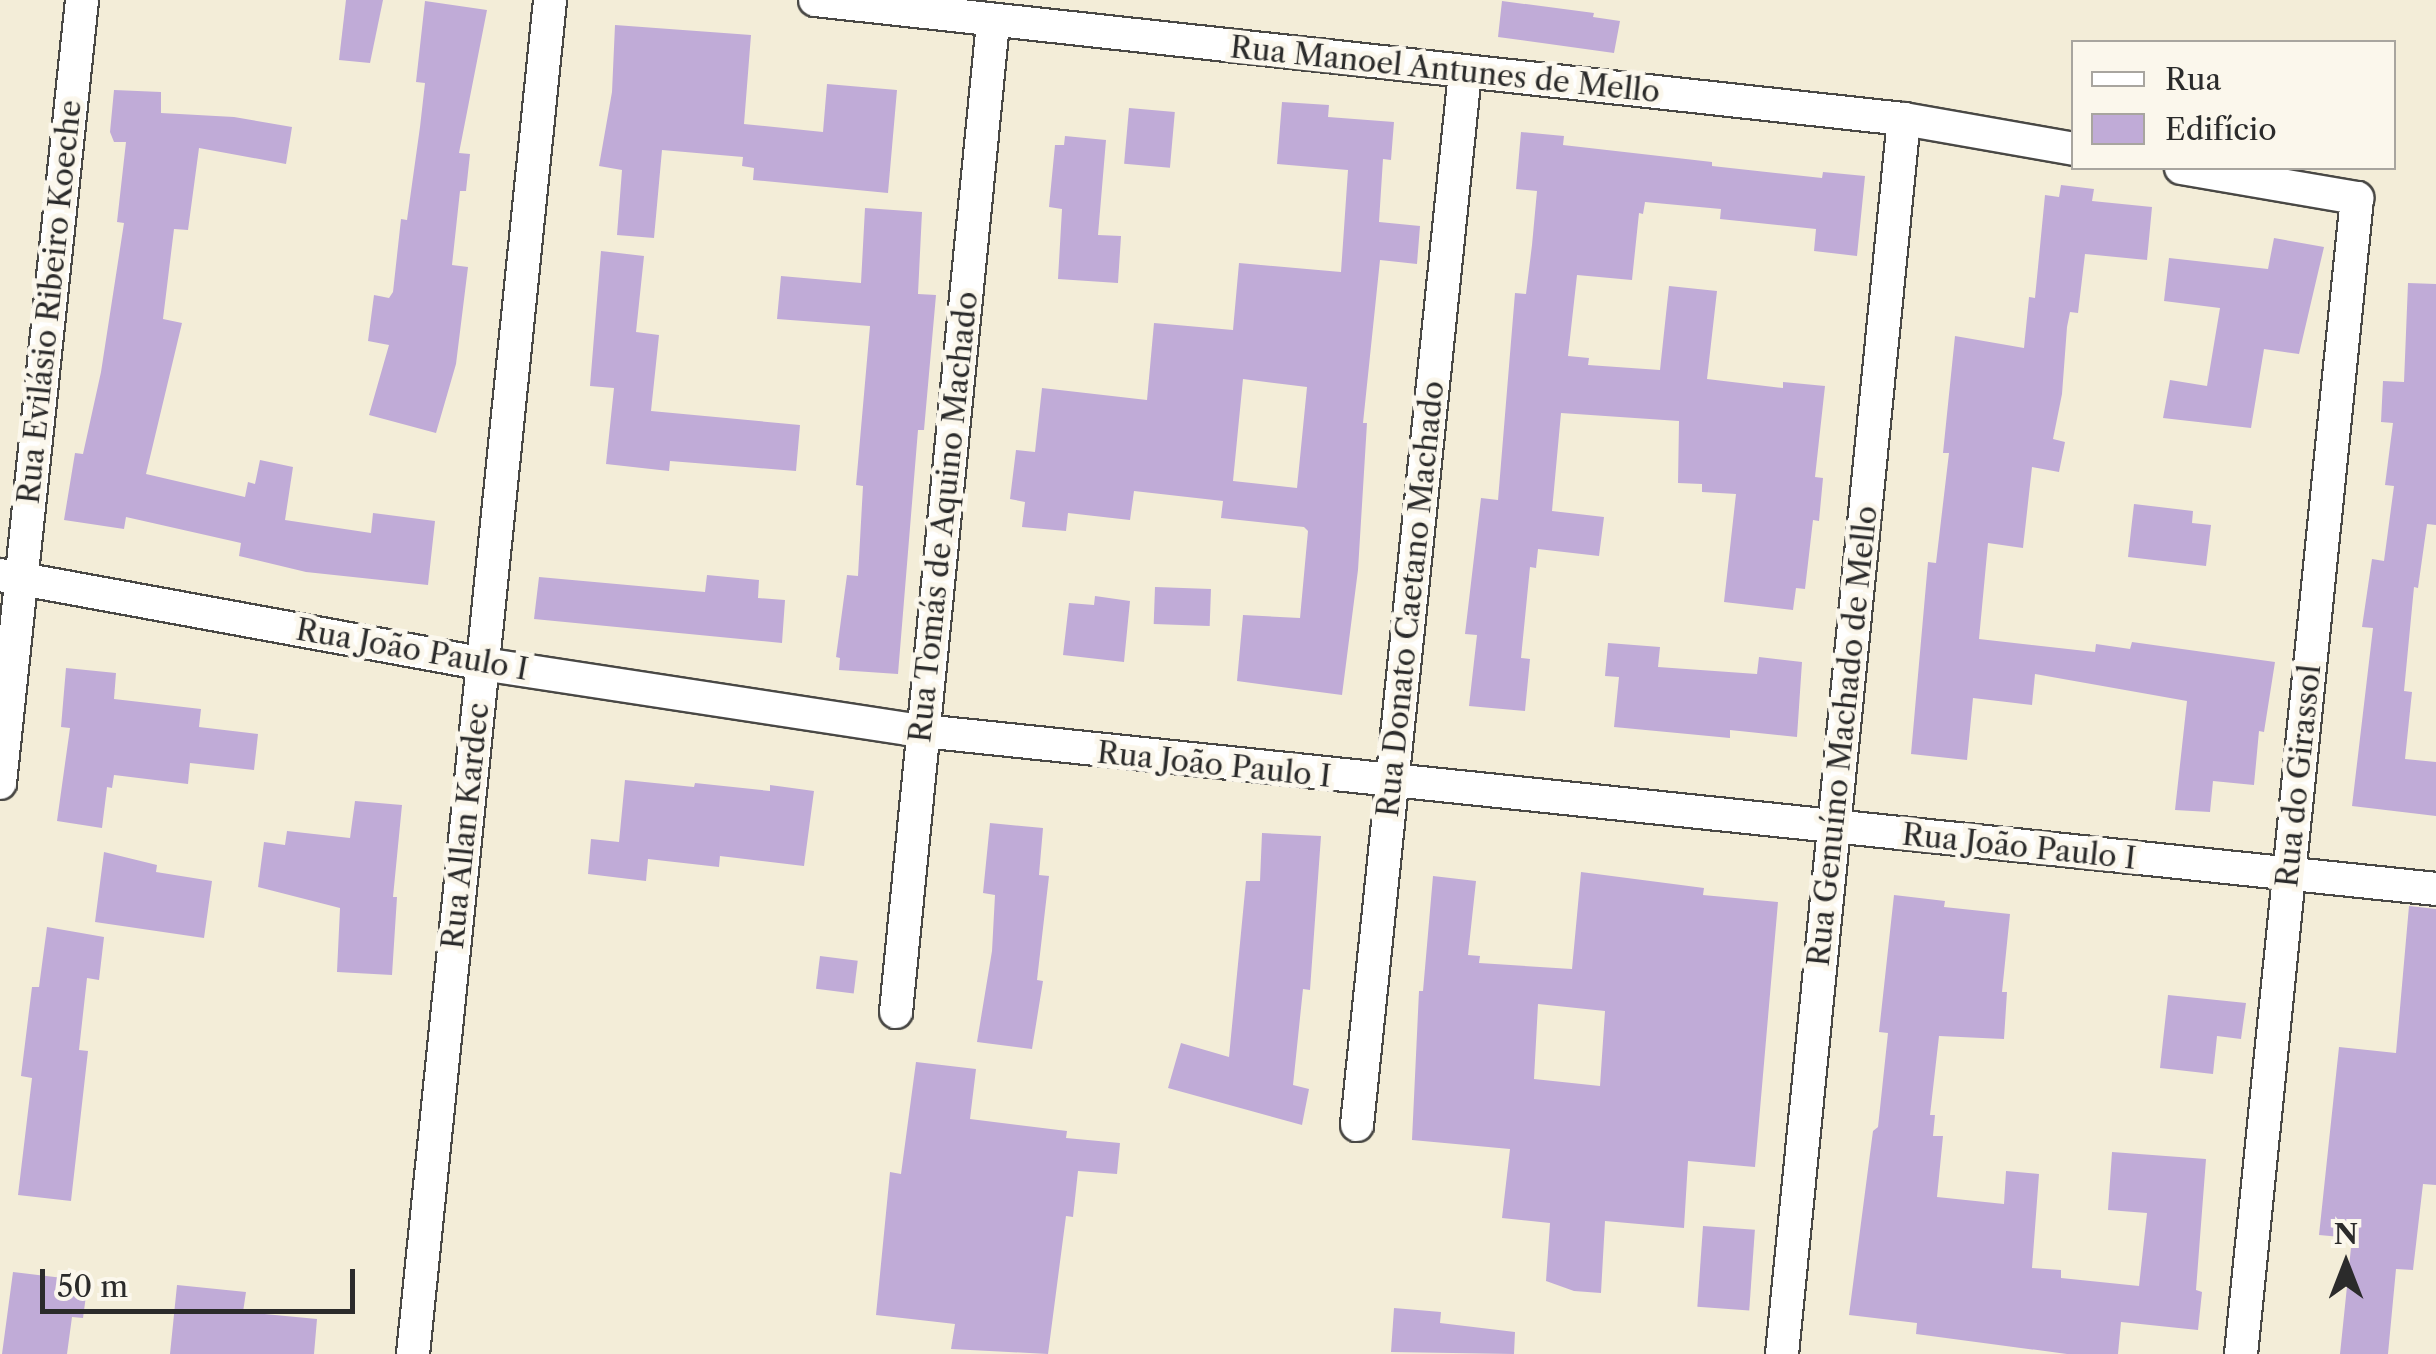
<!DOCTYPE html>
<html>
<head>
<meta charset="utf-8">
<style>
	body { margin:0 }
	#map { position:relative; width:2436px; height:1354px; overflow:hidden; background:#f3edd8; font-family:"Libre Caslon Text",serif }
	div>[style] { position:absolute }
	.building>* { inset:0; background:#c0abd7; transform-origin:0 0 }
	.roads { filter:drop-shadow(2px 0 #494845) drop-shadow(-2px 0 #494845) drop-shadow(0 2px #494845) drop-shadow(0 -2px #494845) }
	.street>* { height:32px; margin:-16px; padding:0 16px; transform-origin:16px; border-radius:16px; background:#fff }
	span { translate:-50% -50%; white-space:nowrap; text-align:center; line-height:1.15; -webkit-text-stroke:10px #fbf7ec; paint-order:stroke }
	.street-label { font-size:30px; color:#2b2b2b }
	.legend { position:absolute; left:2071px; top:40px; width:325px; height:130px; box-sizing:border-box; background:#fbf7ec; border:2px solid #a8a59f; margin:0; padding:12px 18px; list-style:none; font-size:30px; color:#2b2b2b }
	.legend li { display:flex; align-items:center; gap:20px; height:50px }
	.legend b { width:50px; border:2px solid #a8a59f }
	.north { position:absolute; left:2296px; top:1214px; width:100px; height:100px; -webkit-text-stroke:8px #fbf7ec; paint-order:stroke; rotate:0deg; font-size:28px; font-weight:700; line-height:40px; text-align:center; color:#2b2b2b }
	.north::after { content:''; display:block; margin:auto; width:35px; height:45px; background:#2b2b2b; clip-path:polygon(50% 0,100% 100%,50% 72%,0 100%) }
	.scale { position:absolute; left:40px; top:1269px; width:315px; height:45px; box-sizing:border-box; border:5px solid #2b2b2b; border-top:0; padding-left:12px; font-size:30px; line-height:35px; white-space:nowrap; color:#2b2b2b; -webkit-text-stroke:8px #fbf7ec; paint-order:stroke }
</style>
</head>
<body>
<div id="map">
	<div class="building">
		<i style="clip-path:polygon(346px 0,383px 0,370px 63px,339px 60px)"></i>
		<i style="clip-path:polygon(425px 1px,487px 10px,459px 153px,470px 154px,466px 191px,460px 191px,452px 265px,468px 267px,456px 364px,436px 433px,369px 415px,389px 345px,368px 341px,374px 295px,389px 298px,393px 292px,401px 219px,407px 220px,420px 127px,425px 83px,416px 82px)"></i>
		<i style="clip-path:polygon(1502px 1px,1594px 13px,1593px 17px,1620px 21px,1614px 53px,1498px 37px)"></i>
		<i style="clip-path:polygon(615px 25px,751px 35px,744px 124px,823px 132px,827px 84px,897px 90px,888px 193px,753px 180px,754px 168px,742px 166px,743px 157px,662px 150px,654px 238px,617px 235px,622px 170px,599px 166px,612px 92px)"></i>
		<i style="clip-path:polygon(114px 90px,161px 92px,161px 113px,234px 117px,292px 127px,286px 164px,199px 148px,188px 230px,174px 229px,163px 319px,182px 323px,146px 474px,245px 497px,248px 482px,255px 484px,260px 460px,293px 467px,285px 520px,371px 533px,373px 513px,435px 521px,428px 585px,306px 572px,239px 556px,241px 543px,126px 517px,124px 529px,64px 520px,75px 453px,83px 454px,101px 372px,124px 223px,117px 222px,126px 142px,114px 142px,110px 132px)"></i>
		<i style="clip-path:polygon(evenodd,1282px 102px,1329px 105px,1328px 117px,1394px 122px,1391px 160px,1383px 159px,1379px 222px,1420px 226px,1417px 264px,1380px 260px,1363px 423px,1367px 423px,1358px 570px,1342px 695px,1237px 681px,1243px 615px,1300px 618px,1308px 531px,1304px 527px,1221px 518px,1223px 501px,1134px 491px,1130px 520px,1068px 513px,1066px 531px,1022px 527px,1025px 502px,1010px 499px,1016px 450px,1035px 452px,1042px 388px,1147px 400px,1154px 323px,1233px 330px,1239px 263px,1341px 272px,1348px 170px,1277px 164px,1282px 102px,1243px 379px,1307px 387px,1297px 488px,1233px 481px,1243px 379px)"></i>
		<i style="left:1129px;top:108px;width:46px;height:56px;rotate:5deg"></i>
		<i style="clip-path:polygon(1521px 132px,1564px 136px,1563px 145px,1712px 162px,1712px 166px,1822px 178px,1823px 172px,1865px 176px,1857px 256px,1814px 251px,1816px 229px,1720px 219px,1721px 209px,1645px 202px,1643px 214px,1639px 213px,1632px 280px,1577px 275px,1568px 356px,1589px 358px,1588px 365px,1660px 370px,1669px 286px,1717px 291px,1707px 379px,1783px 388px,1783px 382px,1825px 386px,1815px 477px,1823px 478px,1819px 521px,1813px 520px,1805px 589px,1796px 588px,1793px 610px,1724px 602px,1736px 494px,1702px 492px,1702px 484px,1678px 483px,1679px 421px,1561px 413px,1552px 511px,1604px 517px,1599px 556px,1538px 549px,1536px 568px,1530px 567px,1521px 658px,1530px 659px,1525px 711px,1469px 706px,1477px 635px,1465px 634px,1481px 498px,1498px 500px,1515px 293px,1526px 294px,1532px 245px,1537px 191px,1516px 189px)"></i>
		<i style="clip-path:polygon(1065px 136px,1106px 140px,1098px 235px,1121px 236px,1118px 283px,1058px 279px,1062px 209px,1049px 207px,1055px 145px,1064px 145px)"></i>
		<i style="clip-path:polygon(2061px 185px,2094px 189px,2092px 201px,2152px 207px,2147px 260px,2085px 254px,2078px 313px,2070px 312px,2067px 327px,2062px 394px,2053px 439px,2065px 442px,2059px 472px,2032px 467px,2023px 548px,1988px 543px,1979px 639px,2095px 652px,2096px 644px,2130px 649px,2132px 642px,2275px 662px,2264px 732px,2259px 731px,2254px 785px,2213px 781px,2210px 812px,2175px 810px,2187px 701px,2035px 674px,2032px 705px,1973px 698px,1967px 760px,1911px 754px,1928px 562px,1936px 563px,1949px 453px,1943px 453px,1955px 336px,2024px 348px,2029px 297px,2035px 298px,2045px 195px,2059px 197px)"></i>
		<i style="clip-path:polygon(865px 208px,922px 212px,918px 294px,936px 295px,924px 430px,918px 430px,898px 674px,839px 670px,840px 658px,836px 657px,847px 575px,858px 576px,863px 486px,856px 485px,870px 326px,777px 319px,781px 276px,861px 283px)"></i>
		<i style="clip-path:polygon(2274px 238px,2324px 247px,2299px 354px,2264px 349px,2251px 428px,2163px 418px,2170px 380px,2207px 386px,2220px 308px,2164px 301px,2169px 258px,2268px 269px)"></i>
		<i style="clip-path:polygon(601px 251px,644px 256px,636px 332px,659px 335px,651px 411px,800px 425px,796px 471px,670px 461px,669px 471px,606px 464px,614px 388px,590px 386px)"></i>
		<i style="clip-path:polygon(2408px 283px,2436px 284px,2436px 525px,2427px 524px,2418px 588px,2414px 587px,2404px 691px,2412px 692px,2405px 759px,2436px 762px,2436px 816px,2352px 806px,2373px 628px,2362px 627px,2372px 559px,2384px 561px,2394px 486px,2385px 485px,2393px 423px,2381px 422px,2383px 381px,2404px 382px)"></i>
		<i style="clip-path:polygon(2134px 504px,2193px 511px,2192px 523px,2211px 525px,2206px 566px,2128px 557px)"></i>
		<i style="clip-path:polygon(707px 575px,759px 580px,758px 598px,785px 600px,782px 643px,534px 619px,539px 577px,705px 592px)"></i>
		<i style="left:1155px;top:587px;width:56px;height:37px;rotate:2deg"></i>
		<i style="clip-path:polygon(1095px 596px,1130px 601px,1124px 662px,1063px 655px,1069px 603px,1094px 605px)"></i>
		<i style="clip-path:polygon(1608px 643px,1660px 647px,1658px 667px,1757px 674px,1759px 657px,1802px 662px,1797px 737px,1730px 730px,1730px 738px,1614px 727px,1619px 677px,1605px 676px)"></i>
		<i style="clip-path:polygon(66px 668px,116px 673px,114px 699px,201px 709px,199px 727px,258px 734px,254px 770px,190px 763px,188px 784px,114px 775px,112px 788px,107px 787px,102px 828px,57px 821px,70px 728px,61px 727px)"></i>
		<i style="clip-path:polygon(625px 780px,694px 787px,695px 783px,770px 791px,770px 785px,814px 791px,804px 866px,720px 856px,719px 867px,648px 859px,646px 881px,588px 874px,591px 839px,619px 842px)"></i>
		<i style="clip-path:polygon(355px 801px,402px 805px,393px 897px,397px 897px,392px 975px,337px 972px,340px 908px,258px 887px,264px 842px,285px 845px,287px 831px,350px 838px)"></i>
		<i style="clip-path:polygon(990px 823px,1043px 828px,1039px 875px,1049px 876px,1037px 980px,1043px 981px,1032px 1049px,977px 1042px,992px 951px,995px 895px,983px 893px)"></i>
		<i style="clip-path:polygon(1262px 833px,1321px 836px,1310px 990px,1303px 989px,1293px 1085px,1309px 1089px,1302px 1125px,1168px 1088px,1181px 1043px,1229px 1057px,1246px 881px,1260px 881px)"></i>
		<i style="clip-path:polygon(104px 852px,157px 865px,156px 872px,212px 881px,204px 938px,95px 922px)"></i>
		<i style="clip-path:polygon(evenodd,1581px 872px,1704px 888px,1703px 895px,1778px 902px,1755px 1167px,1688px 1161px,1684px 1228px,1605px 1221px,1601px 1293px,1574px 1291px,1546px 1281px,1550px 1223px,1502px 1218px,1510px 1149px,1412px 1140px,1419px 991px,1423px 991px,1433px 876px,1476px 881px,1468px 955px,1480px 956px,1479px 963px,1572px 969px,1581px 872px,1538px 1004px,1605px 1011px,1600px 1086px,1534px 1079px,1538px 1004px)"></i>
		<i style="clip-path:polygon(1894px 895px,1945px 901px,1944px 907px,2010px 914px,2002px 992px,2007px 992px,2004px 1039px,1939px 1036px,1930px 1115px,1935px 1115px,1933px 1136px,1943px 1136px,1937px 1197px,2004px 1204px,2006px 1171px,2039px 1174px,2032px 1268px,2061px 1270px,2061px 1278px,2139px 1286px,2147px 1213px,2108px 1210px,2112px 1152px,2206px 1159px,2196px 1290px,2202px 1292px,2198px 1330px,2121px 1322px,2118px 1354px,2067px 1354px,1916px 1334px,1917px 1323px,1849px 1315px,1873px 1131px,1878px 1127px,1888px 1033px,1879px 1032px)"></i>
		<i style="clip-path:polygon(2409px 906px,2436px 909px,2436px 1185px,2423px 1184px,2413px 1270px,2396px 1269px,2388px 1354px,2340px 1354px,2352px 1238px,2319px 1235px,2339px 1047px,2396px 1053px)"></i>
		<i style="clip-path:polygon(47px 927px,104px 937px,99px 980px,87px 978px,79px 1050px,88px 1051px,71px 1201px,18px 1195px,32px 1078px,21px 1076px,32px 987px,39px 987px)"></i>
		<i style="left:820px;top:956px;width:38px;height:33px;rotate:7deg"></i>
		<i style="clip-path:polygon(2168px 995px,2246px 1003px,2241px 1039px,2217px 1036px,2213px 1074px,2160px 1068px)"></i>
		<i style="clip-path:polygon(916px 1062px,976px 1069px,970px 1119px,1067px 1131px,1066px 1138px,1120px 1143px,1117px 1174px,1078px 1171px,1073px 1217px,1066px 1216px,1048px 1354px,951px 1349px,955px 1324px,876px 1315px,890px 1172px,901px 1174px)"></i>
		<i style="left:1703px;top:1226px;width:52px;height:81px;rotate:4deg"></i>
		<i style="clip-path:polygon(13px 1272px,88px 1281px,83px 1318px,72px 1317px,67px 1354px,2px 1354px)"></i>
		<i style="clip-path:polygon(177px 1285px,246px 1292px,243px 1312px,317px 1319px,314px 1354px,170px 1354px)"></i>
		<i style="clip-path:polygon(1394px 1308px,1441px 1312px,1440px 1323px,1515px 1332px,1514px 1354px,1391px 1352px)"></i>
	</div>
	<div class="roads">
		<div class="street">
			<i style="left:815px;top:0;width:1095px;rotate:6.24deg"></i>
			<i style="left:1904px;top:119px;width:173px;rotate:10deg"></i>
			<i style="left:2181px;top:168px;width:179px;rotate:9.7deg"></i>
			<i style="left:2357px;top:198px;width:1162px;rotate:95.73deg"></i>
			<i style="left:0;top:575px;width:491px;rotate:10.4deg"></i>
			<i style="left:483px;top:664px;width:445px;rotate:8.7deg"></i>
			<i style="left:923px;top:731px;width:1521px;rotate:5.96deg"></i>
			<i style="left:0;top:783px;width:787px;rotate:-84.02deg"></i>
			<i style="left:896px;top:1012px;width:995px;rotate:-84.4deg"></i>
			<i style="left:1357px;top:1125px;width:1059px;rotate:-84.14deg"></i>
			<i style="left:413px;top:1354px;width:1361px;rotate:-84.22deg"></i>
			<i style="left:1782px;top:1354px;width:1241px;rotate:-84.36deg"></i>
		</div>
	</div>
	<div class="street-label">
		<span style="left:1445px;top:70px;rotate:6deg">Rua Manoel Antunes de Mello</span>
		<span style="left:50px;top:302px;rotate:-84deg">Rua Evilásio Ribeiro Koeche</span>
		<span style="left:944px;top:517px;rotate:-84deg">Rua Tomás de Aquino Machado</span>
		<span style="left:1411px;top:599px;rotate:-84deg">Rua Donato Caetano Machado</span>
		<span style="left:412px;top:650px;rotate:10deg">Rua João Paulo I</span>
		<span style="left:1843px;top:736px;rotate:-84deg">Rua Genuíno Machado de Mello</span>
		<span style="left:1214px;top:765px;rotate:6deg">Rua João Paulo I</span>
		<span style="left:2299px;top:776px;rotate:-84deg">Rua do Girassol</span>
		<span style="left:466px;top:826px;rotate:-84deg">Rua Allan Kardec</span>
		<span style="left:2019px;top:847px;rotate:6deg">Rua João Paulo I</span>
	</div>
	<ul class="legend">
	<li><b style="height:12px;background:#fff"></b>Rua</li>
	<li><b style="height:28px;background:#c0abd7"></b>Edifício</li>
	</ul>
	<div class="north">N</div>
	<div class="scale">50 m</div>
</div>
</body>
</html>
